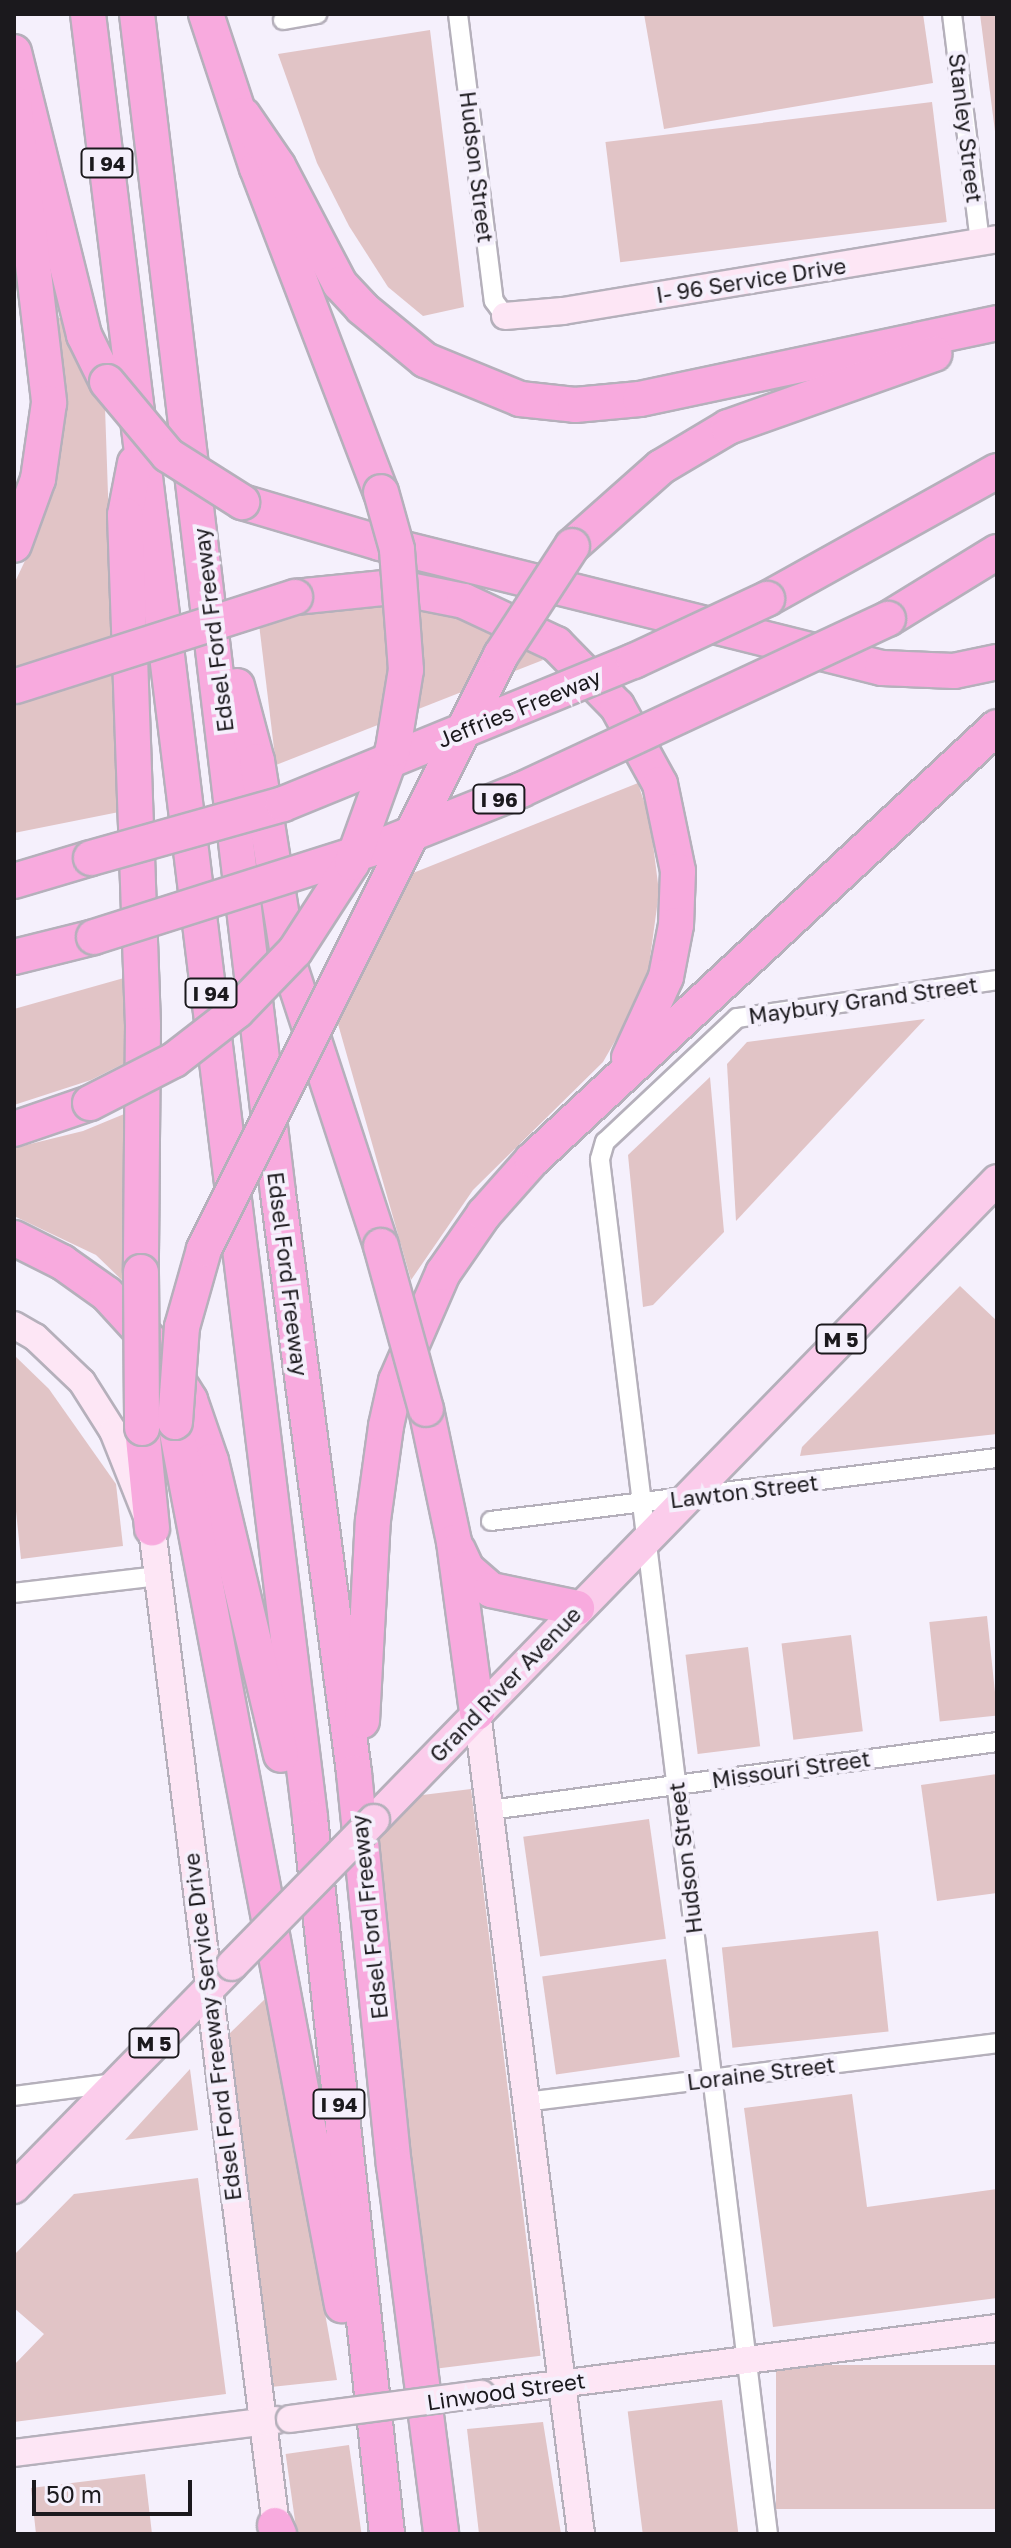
<!DOCTYPE html>
<html>
<head>
<meta charset="utf-8">
<style>
	body { margin:0 }
	#map { position:relative; width:1011px; height:2548px; overflow:hidden; background:#f5f0fc; font-family:"Golos Text",sans-serif }
	div>[style] { position:absolute }
	.green>* { inset:0; background:#e1c4c6; transform-origin:0 0 }
	.roads { filter:drop-shadow(2px 0 #b5b0bb) drop-shadow(-2px 0 #b5b0bb) drop-shadow(0 2px #b5b0bb) drop-shadow(0 -2px #b5b0bb) }
	.street>* { height:18px; margin:-9px; padding:0 9px; transform-origin:9px; border-radius:9px; background:#fff }
	.secondary>* { height:26px; margin:-13px; padding:0 13px; transform-origin:13px; border-radius:13px; background:#fde6f5 }
	.primary>* { height:30px; margin:-15px; padding:0 15px; transform-origin:15px; border-radius:15px; background:#fbcceb }
	.highway>* { height:34px; margin:-17px; padding:0 17px; transform-origin:17px; border-radius:17px; background:#f8aade }
	.bridges { filter:drop-shadow(2px 0 #b5b0bb) drop-shadow(-2px 0 #b5b0bb) drop-shadow(0 2px #b5b0bb) drop-shadow(0 -2px #b5b0bb) }
	.secondary-bridge>* { height:26px; margin:-13px; padding:0 13px; transform-origin:13px; border-radius:13px; background:#fde6f5 }
	.primary-bridge>* { height:30px; margin:-15px; padding:0 15px; transform-origin:15px; border-radius:15px; background:#fbcceb }
	.highway-bridge>* { height:34px; margin:-17px; padding:0 17px; transform-origin:17px; border-radius:17px; background:#f8aade }
	span { translate:-50% -50%; white-space:nowrap; text-align:center; line-height:1.15; -webkit-text-stroke:8px #f5f0fc; paint-order:stroke }
	.shield-label span { padding:2px 6px; background:#f5f0fc; border:2px solid; border-radius:6px; -webkit-text-stroke-width:0 }
	.shield-label { font-size:20px; color:#1b191d; font-weight:700 }
	.street-label { font-size:22px; color:#1b191d }
	.frame { position:absolute; inset:0; border:16px solid #1b191d; pointer-events:none }
	.scale { position:absolute; left:32px; top:2480px; width:160px; height:36px; box-sizing:border-box; border:4px solid #1b191d; border-top:0; padding-left:10px; font-size:24px; line-height:28px; white-space:nowrap; color:#1b191d; -webkit-text-stroke:6px #f5f0fc; paint-order:stroke }
</style>
</head>
<body>
<div id="map">
	<div class="green">
		<i style="clip-path:polygon(644px 14px,923px 14px,933px 83px,664px 129px)"></i>
		<i style="clip-path:polygon(980px 14px,997px 14px,997px 147px)"></i>
		<i style="clip-path:polygon(430px 30px,464px 307px,423px 316px,388px 287px,349px 226px,317px 163px,278px 54px)"></i>
		<i style="left:932px;top:102px;width:121px;height:329px;rotate:83deg"></i>
		<i style="clip-path:polygon(59px 318px,65px 318px,105px 407px,113px 639px,14px 673px,14px 584px,41px 527px,64px 430px)"></i>
		<i style="clip-path:polygon(379px 605px,456px 615px,495px 629px,543px 660px,276px 765px,259px 624px,302px 611px)"></i>
		<i style="clip-path:polygon(114px 672px,124px 811px,14px 833px,14px 706px)"></i>
		<i style="clip-path:polygon(638px 783px,650px 820px,659px 892px,648px 973px,627px 1020px,603px 1062px,473px 1190px,411px 1280px,336px 1017px,408px 875px)"></i>
		<i style="clip-path:polygon(131px 976px,127px 1062px,91px 1080px,14px 1105px,14px 1009px)"></i>
		<i style="clip-path:polygon(925px 1019px,736px 1221px,727px 1064px,747px 1042px)"></i>
		<i style="clip-path:polygon(710px 1077px,724px 1232px,653px 1305px,643px 1307px,628px 1155px)"></i>
		<i style="clip-path:polygon(129px 1112px,128px 1286px,96px 1255px,14px 1216px,14px 1148px,83px 1131px)"></i>
		<i style="clip-path:polygon(960px 1286px,997px 1321px,997px 1434px,800px 1456px,802px 1447px)"></i>
		<i style="clip-path:polygon(14px 1355px,49px 1389px,116px 1484px,123px 1546px,21px 1559px,14px 1492px)"></i>
		<i style="left:987px;top:1616px;width:100px;height:58px;rotate:84deg"></i>
		<i style="left:851px;top:1635px;width:97px;height:70px;rotate:83deg"></i>
		<i style="left:748px;top:1647px;width:100px;height:63px;rotate:83deg"></i>
		<i style="clip-path:polygon(997px 1774px,997px 1893px,937px 1901px,921px 1785px)"></i>
		<i style="left:471px;top:1789px;width:571px;height:110px;rotate:83deg"></i>
		<i style="left:649px;top:1819px;width:121px;height:127px;rotate:82deg"></i>
		<i style="left:878px;top:1931px;width:101px;height:157px;rotate:84deg"></i>
		<i style="left:666px;top:1959px;width:99px;height:125px;rotate:82deg"></i>
		<i style="clip-path:polygon(268px 1996px,337px 2380px,271px 2387px,227px 2036px)"></i>
		<i style="clip-path:polygon(190px 2069px,198px 2130px,125px 2140px)"></i>
		<i style="clip-path:polygon(852px 2094px,867px 2207px,997px 2189px,997px 2298px,773px 2327px,744px 2108px)"></i>
		<i style="clip-path:polygon(198px 2178px,226px 2394px,14px 2422px,14px 2365px,44px 2334px,14px 2308px,14px 2255px,74px 2194px)"></i>
		<i style="left:997px;top:2365px;width:144px;height:221px;rotate:90deg"></i>
		<i style="left:722px;top:2400px;width:135px;height:95px;rotate:83deg"></i>
		<i style="clip-path:polygon(543px 2422px,561px 2534px,479px 2534px,467px 2429px)"></i>
		<i style="left:349px;top:2445px;width:90px;height:64px;rotate:82deg"></i>
		<i style="clip-path:polygon(145px 2474px,152px 2534px,36px 2534px,31px 2488px)"></i>
	</div>
	<div class="roads">
		<div class="street">
			<i style="left:458px;top:14px;width:289px;rotate:82.9deg"></i>
			<i style="left:494px;top:301px;width:19px;rotate:54deg"></i>
			<i style="left:952px;top:14px;width:229px;rotate:83deg"></i>
			<i style="left:283px;top:20px;width:35px;rotate:-10deg"></i>
			<i style="left:491px;top:1521px;width:510px;rotate:-7.1deg"></i>
			<i style="left:14px;top:1593px;width:145px;rotate:-6.7deg"></i>
			<i style="left:490px;top:1810px;width:512px;rotate:-7.64deg"></i>
			<i style="left:14px;top:2096px;width:101px;rotate:-7.4deg"></i>
			<i style="left:525px;top:2102px;width:476px;rotate:-7.1deg"></i>
			<i style="left:768px;top:2534px;width:1385px;rotate:-96.97deg"></i>
			<i style="left:600px;top:1159px;width:18px;rotate:-74deg"></i>
			<i style="left:605px;top:1142px;width:181px;rotate:-43.2deg"></i>
			<i style="left:737px;top:1018px;width:263px;rotate:-8.3deg"></i>
		</div>
		<div class="secondary">
			<i style="left:505px;top:316px;width:58px;rotate:-4.9deg"></i>
			<i style="left:563px;top:311px;width:440px;rotate:-9.4deg"></i>
			<i style="left:14px;top:1325px;width:24px;rotate:30deg"></i>
			<i style="left:35px;top:1337px;width:65px;rotate:43.8deg"></i>
			<i style="left:82px;top:1382px;width:58px;rotate:57.7deg"></i>
			<i style="left:113px;top:1431px;width:105px;rotate:68.3deg"></i>
			<i style="left:152px;top:1529px;width:1013px;rotate:82.91deg"></i>
			<i style="left:477px;top:1712px;width:829px;rotate:82.79deg"></i>
			<i style="left:481px;top:2394px;width:520px;rotate:-7.29deg"></i>
			<i style="left:14px;top:2453px;width:264px;rotate:-7.2deg"></i>
		</div>
		<div class="primary">
			<i style="left:374px;top:1820px;width:893px;rotate:-45.77deg"></i>
			<i style="left:14px;top:2188px;width:312px;rotate:-45.6deg"></i>
		</div>
		<div class="highway">
			<i style="left:88px;top:14px;width:1818px;rotate:82.98deg"></i>
			<i style="left:310px;top:1818px;width:720px;rotate:83.86deg"></i>
			<i style="left:137px;top:14px;width:1187px;rotate:83.18deg"></i>
			<i style="left:278px;top:1193px;width:585px;rotate:82.53deg"></i>
			<i style="left:354px;top:1773px;width:394px;rotate:84.2deg"></i>
			<i style="left:394px;top:2165px;width:372px;rotate:82.7deg"></i>
			<i style="left:206px;top:14px;width:162px;rotate:71.7deg"></i>
			<i style="left:257px;top:168px;width:347px;rotate:69.1deg"></i>
			<i style="left:14px;top:52px;width:292px;rotate:76.1deg"></i>
			<i style="left:84px;top:335px;width:52px;rotate:63.9deg"></i>
			<i style="left:14px;top:103px;width:302px;rotate:83.3deg"></i>
			<i style="left:49px;top:403px;width:77px;rotate:98.2deg"></i>
			<i style="left:38px;top:479px;width:70px;rotate:110deg"></i>
			<i style="left:243px;top:115px;width:62px;rotate:55.5deg"></i>
			<i style="left:278px;top:166px;width:133px;rotate:62.3deg"></i>
			<i style="left:340px;top:284px;width:33px;rotate:47deg"></i>
			<i style="left:362px;top:308px;width:82px;rotate:39.5deg"></i>
			<i style="left:425px;top:360px;width:103px;rotate:22.3deg"></i>
			<i style="left:520px;top:399px;width:55px;rotate:6.2deg"></i>
			<i style="left:575px;top:405px;width:65px;rotate:-5.3deg"></i>
			<i style="left:640px;top:399px;width:365px;rotate:-12deg"></i>
			<i style="left:135px;top:463px;width:53px;rotate:100.9deg"></i>
			<i style="left:125px;top:515px;width:510px;rotate:87.98deg"></i>
			<i style="left:143px;top:1025px;width:247px;rotate:90.5deg"></i>
			<i style="left:242px;top:502px;width:144px;rotate:16.5deg"></i>
			<i style="left:380px;top:543px;width:517px;rotate:13.98deg"></i>
			<i style="left:882px;top:668px;width:72px;rotate:2.4deg"></i>
			<i style="left:954px;top:671px;width:44px;rotate:-11.8deg"></i>
			<i style="left:572px;top:546px;width:119px;rotate:-41.6deg"></i>
			<i style="left:661px;top:467px;width:78px;rotate:-30.8deg"></i>
			<i style="left:728px;top:427px;width:219px;rotate:-19.5deg"></i>
			<i style="left:295px;top:597px;width:100px;rotate:-5.8deg"></i>
			<i style="left:394px;top:587px;width:71px;rotate:11.3deg"></i>
			<i style="left:464px;top:601px;width:102px;rotate:25.1deg"></i>
			<i style="left:556px;top:644px;width:87px;rotate:45.5deg"></i>
			<i style="left:617px;top:706px;width:89px;rotate:61.1deg"></i>
			<i style="left:660px;top:784px;width:89px;rotate:78.3deg"></i>
			<i style="left:678px;top:871px;width:54px;rotate:92.1deg"></i>
			<i style="left:676px;top:925px;width:53px;rotate:100.9deg"></i>
			<i style="left:666px;top:977px;width:89px;rotate:114.6deg"></i>
			<i style="left:767px;top:599px;width:263px;rotate:-29.1deg"></i>
			<i style="left:888px;top:619px;width:128px;rotate:-31.6deg"></i>
			<i style="left:237px;top:686px;width:78px;rotate:75.1deg"></i>
			<i style="left:257px;top:761px;width:209px;rotate:80.9deg"></i>
			<i style="left:290px;top:967px;width:293px;rotate:71.9deg"></i>
			<i style="left:14px;top:881px;width:80px;rotate:-16.6deg"></i>
			<i style="left:14px;top:957px;width:82px;rotate:-14deg"></i>
			<i style="left:14px;top:1129px;width:80px;rotate:-18.9deg"></i>
			<i style="left:14px;top:1238px;width:54px;rotate:26.6deg"></i>
			<i style="left:62px;top:1262px;width:55px;rotate:35.4deg"></i>
			<i style="left:107px;top:1294px;width:79px;rotate:47.6deg"></i>
			<i style="left:160px;top:1352px;width:57px;rotate:58deg"></i>
			<i style="left:190px;top:1400px;width:65px;rotate:71deg"></i>
			<i style="left:211px;top:1461px;width:302px;rotate:76.6deg"></i>
			<i style="left:426px;top:1409px;width:136px;rotate:78.1deg"></i>
			<i style="left:454px;top:1542px;width:172px;rotate:82.3deg"></i>
			<i style="left:175px;top:1422px;width:899px;rotate:79.29deg"></i>
			<i style="left:142px;top:1428px;width:101px;rotate:84.3deg"></i>
			<i style="left:458px;top:1550px;width:21px;rotate:65deg"></i>
			<i style="left:467px;top:1569px;width:32px;rotate:41deg"></i>
			<i style="left:491px;top:1590px;width:88px;rotate:11.8deg"></i>
			<i style="left:362px;top:1721px;width:201px;rotate:-86.9deg"></i>
			<i style="left:373px;top:1520px;width:95px;rotate:-82.1deg"></i>
			<i style="left:386px;top:1426px;width:46px;rotate:-77.5deg"></i>
			<i style="left:396px;top:1381px;width:118px;rotate:-66.5deg"></i>
			<i style="left:443px;top:1273px;width:72px;rotate:-55.2deg"></i>
			<i style="left:484px;top:1214px;width:72px;rotate:-48.4deg"></i>
			<i style="left:532px;top:1160px;width:635px;rotate:-42.96deg"></i>
			<i style="left:275px;top:2525px;width:10px;rotate:66deg"></i>
		</div>
	</div>
	<div class="bridges">
		<div class="secondary-bridge">
			<i style="left:290px;top:2419px;width:193px;rotate:-7.5deg"></i>
		</div>
		<div class="primary-bridge">
			<i style="left:232px;top:1965px;width:203px;rotate:-45.6deg"></i>
		</div>
		<div class="highway-bridge">
			<i style="left:107px;top:382px;width:95px;rotate:50.1deg"></i>
			<i style="left:168px;top:455px;width:88px;rotate:32.4deg"></i>
			<i style="left:16px;top:686px;width:293px;rotate:-17.7deg"></i>
			<i style="left:91px;top:858px;width:199px;rotate:-15.7deg"></i>
			<i style="left:283px;top:804px;width:379px;rotate:-22.2deg"></i>
			<i style="left:634px;top:661px;width:147px;rotate:-25deg"></i>
			<i style="left:94px;top:937px;width:301px;rotate:-17.6deg"></i>
			<i style="left:381px;top:846px;width:151px;rotate:-21.8deg"></i>
			<i style="left:521px;top:790px;width:405px;rotate:-25deg"></i>
			<i style="left:90px;top:1103px;width:94px;rotate:-27.1deg"></i>
			<i style="left:174px;top:1060px;width:80px;rotate:-37.9deg"></i>
			<i style="left:237px;top:1011px;width:83px;rotate:-46deg"></i>
			<i style="left:295px;top:951px;width:105px;rotate:-57.1deg"></i>
			<i style="left:352px;top:863px;width:121px;rotate:-70.2deg"></i>
			<i style="left:393px;top:749px;width:80px;rotate:-80.7deg"></i>
			<i style="left:406px;top:670px;width:121px;rotate:-94.3deg"></i>
			<i style="left:397px;top:549px;width:59px;rotate:-105.7deg"></i>
			<i style="left:381px;top:1246px;width:169px;rotate:74.6deg"></i>
			<i style="left:141px;top:1272px;width:156px;rotate:89.6deg"></i>
			<i style="left:175px;top:1422px;width:95px;rotate:-85.8deg"></i>
			<i style="left:182px;top:1327px;width:81px;rotate:-74.2deg"></i>
			<i style="left:204px;top:1249px;width:664px;rotate:-63.43deg"></i>
			<i style="left:501px;top:655px;width:130px;rotate:-56.9deg"></i>
		</div>
	</div>
	<div class="shield-label">
		<span style="left:107px;top:163px">I 94</span>
		<span style="left:499px;top:799px">I 96</span>
		<span style="left:211px;top:993px">I 94</span>
		<span style="left:841px;top:1339px">M 5</span>
		<span style="left:154px;top:2043px">M 5</span>
		<span style="left:339px;top:2104px">I 94</span>
	</div>
	<div class="street-label">
		<span style="left:966px;top:128px;rotate:83deg">Stanley Street</span>
		<span style="left:477px;top:167px;rotate:83deg">Hudson Street</span>
		<span style="left:751px;top:280px;rotate:-9deg">I- 96 Service Drive</span>
		<span style="left:213px;top:630px;rotate:-97deg">Edsel Ford Freeway</span>
		<span style="left:519px;top:708px;rotate:-22deg">Jeffries Freeway</span>
		<span style="left:863px;top:1000px;rotate:-8deg">Maybury Grand Street</span>
		<span style="left:288px;top:1274px;rotate:83deg">Edsel Ford Freeway</span>
		<span style="left:744px;top:1491px;rotate:-7deg">Lawton Street</span>
		<span style="left:505px;top:1684px;rotate:-46deg">Grand River Avenue</span>
		<span style="left:791px;top:1769px;rotate:-8deg">Missouri Street</span>
		<span style="left:685px;top:1858px;rotate:-97deg">Hudson Street</span>
		<span style="left:369px;top:1917px;rotate:-96deg">Edsel Ford Freeway</span>
		<span style="left:212px;top:2027px;rotate:-97deg">Edsel Ford Freeway Service Drive</span>
		<span style="left:761px;top:2073px;rotate:-7deg">Loraine Street</span>
		<span style="left:506px;top:2391px;rotate:-8deg">Linwood Street</span>
	</div>
	<div class="frame"></div>
	<div class="scale">50 m</div>
</div>
</body>
</html>
